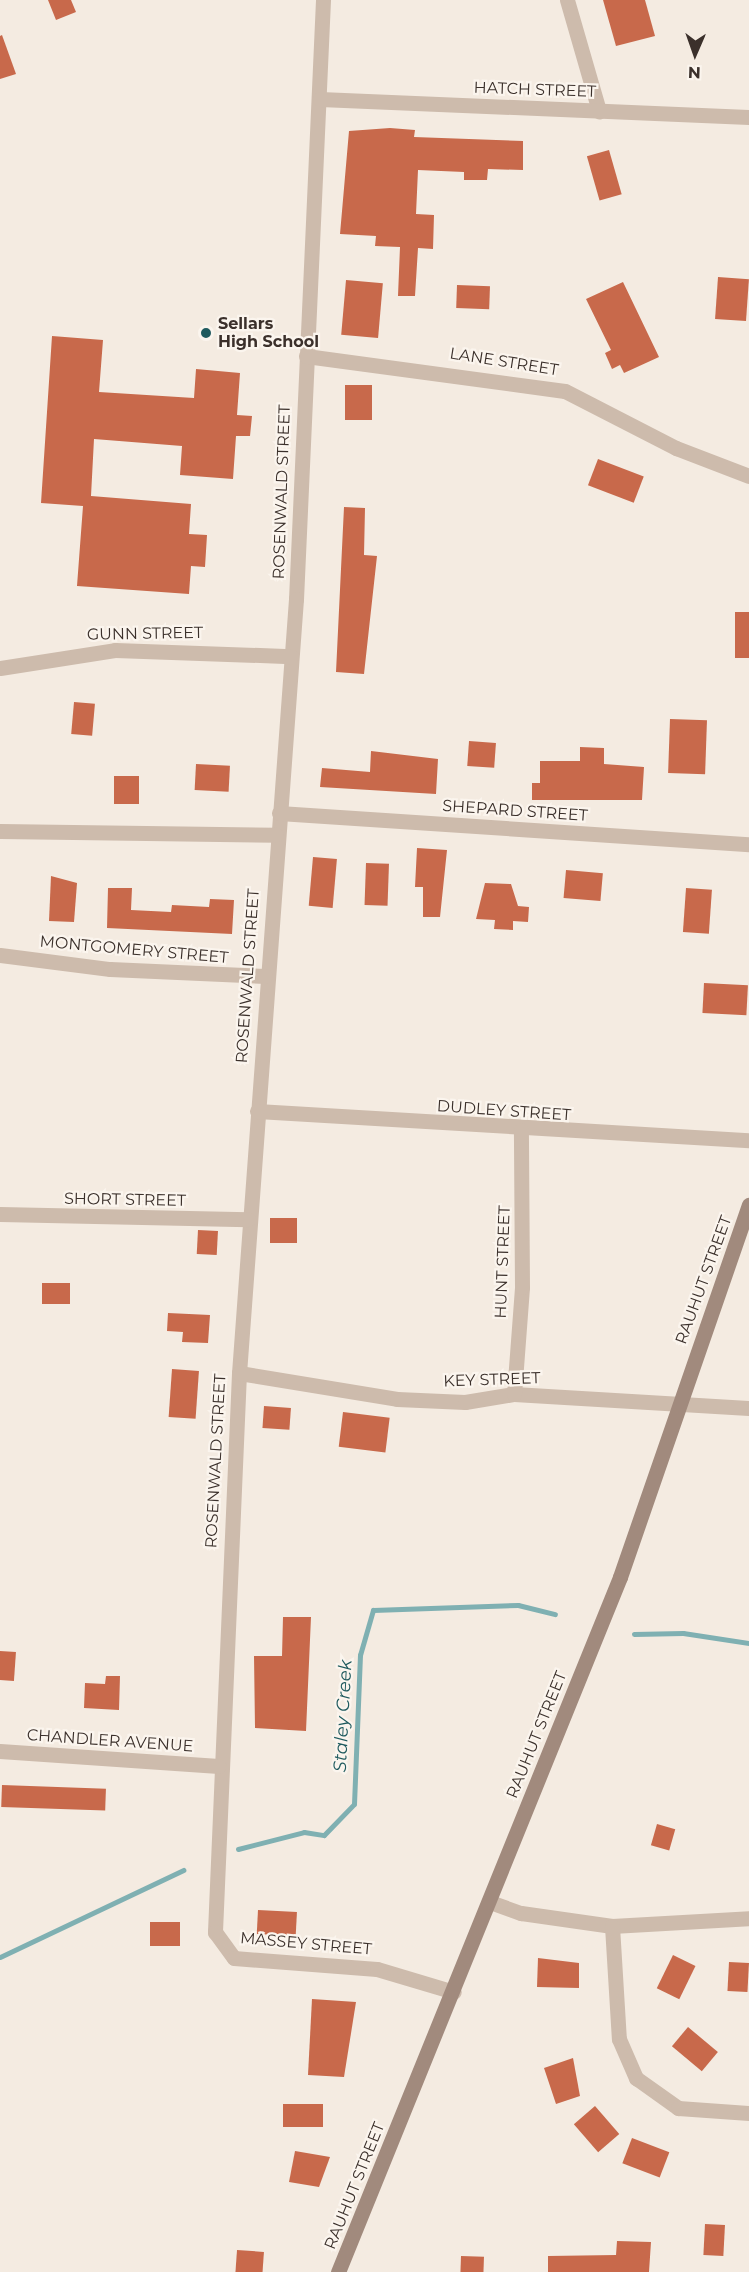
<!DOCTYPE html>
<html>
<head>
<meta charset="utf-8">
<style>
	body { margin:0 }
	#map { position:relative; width:749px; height:2272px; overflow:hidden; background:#f4ebe1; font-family:Montserrat,sans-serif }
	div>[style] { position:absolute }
	.stream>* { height:5px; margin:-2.5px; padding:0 2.5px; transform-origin:2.5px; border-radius:2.5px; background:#7fb0b2 }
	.building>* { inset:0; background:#c8694b; transform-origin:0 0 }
	.minor>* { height:15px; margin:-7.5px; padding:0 7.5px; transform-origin:7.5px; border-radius:7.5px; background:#cdbbac }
	.secondary>* { height:15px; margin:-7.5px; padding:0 7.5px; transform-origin:7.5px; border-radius:7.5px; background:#a18a7d }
	.dots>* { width:16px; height:16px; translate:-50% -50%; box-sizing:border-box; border:3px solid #fbf5ee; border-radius:50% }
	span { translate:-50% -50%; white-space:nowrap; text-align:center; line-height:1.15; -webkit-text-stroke:4.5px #fbf5ee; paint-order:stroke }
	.street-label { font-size:16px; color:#3b302b }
	.poi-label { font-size:16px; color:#3b302b; font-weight:700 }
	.left { translate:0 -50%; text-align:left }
	.water-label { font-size:18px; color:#1f5a5e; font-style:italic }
	.north { position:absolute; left:665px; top:24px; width:60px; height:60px; -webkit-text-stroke:4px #fbf5ee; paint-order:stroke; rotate:182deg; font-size:16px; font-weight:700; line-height:24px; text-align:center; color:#3b302b }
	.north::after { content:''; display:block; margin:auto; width:21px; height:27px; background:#3b302b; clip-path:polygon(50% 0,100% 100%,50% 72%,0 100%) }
</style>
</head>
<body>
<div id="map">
	<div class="stream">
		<i style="left:634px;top:1634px;width:49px;rotate:-1.2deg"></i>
		<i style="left:683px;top:1633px;width:67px;rotate:8.6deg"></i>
		<i style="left:238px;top:1849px;width:68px;rotate:-14.4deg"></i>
		<i style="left:304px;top:1832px;width:20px;rotate:9deg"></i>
		<i style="left:324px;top:1835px;width:43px;rotate:-45.9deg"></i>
		<i style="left:354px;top:1804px;width:149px;rotate:-87.7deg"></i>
		<i style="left:360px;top:1655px;width:47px;rotate:-73.9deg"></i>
		<i style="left:373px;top:1610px;width:145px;rotate:-2deg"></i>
		<i style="left:518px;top:1605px;width:38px;rotate:14deg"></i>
		<i style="left:0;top:1957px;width:203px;rotate:-25.4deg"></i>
	</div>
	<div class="building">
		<i style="clip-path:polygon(48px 0,71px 0,76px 12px,56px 20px)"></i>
		<i style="clip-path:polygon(603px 0,645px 0,655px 36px,616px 46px)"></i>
		<i style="clip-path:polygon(2px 35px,16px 74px,0 79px,0 36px)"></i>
		<i style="clip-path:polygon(390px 128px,415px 130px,414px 137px,523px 141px,523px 170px,488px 169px,487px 180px,464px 180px,464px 172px,418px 170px,416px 214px,434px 215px,433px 249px,418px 248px,415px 296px,398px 296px,400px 247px,375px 246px,376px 236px,340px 234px,349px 131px)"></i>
		<i style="left:609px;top:150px;width:46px;height:23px;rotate:74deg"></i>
		<i style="left:718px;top:277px;width:31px;height:42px;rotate:4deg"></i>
		<i style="left:346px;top:280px;width:37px;height:55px;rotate:5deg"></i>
		<i style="clip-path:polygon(623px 282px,659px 357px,624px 373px,620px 365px,612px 369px,605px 353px,611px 350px,586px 299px)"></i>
		<i style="left:457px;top:285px;width:33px;height:23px;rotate:2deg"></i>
		<i style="clip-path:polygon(52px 336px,103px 340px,99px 392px,194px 398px,196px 369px,240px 373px,237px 415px,252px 416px,250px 436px,236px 436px,233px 479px,180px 475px,182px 446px,94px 439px,91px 496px,191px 504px,189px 534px,207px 535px,205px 567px,191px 566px,189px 594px,77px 586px,83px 506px,41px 503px)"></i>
		<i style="left:345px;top:385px;width:27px;height:35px"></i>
		<i style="left:598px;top:459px;width:49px;height:28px;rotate:21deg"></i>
		<i style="clip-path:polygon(344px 507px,365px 508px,364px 555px,377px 556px,364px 674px,336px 672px)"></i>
		<i style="left:735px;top:612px;width:14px;height:46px"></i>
		<i style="left:74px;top:702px;width:21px;height:32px;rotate:5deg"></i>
		<i style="left:670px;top:719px;width:37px;height:54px;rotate:2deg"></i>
		<i style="left:469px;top:741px;width:27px;height:25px;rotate:4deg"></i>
		<i style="clip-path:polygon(580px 747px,604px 748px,604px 764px,644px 767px,642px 800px,532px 800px,532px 783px,540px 783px,540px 761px,580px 761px)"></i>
		<i style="clip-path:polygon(371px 751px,438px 759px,436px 794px,320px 787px,322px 768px,370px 772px)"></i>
		<i style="left:196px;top:764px;width:34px;height:26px;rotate:3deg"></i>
		<i style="left:114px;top:776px;width:25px;height:28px"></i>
		<i style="clip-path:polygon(417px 848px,447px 850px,440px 917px,423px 917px,423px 887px,415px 887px)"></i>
		<i style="left:313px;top:857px;width:24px;height:49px;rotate:5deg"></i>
		<i style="left:366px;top:863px;width:23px;height:42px;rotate:2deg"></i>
		<i style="left:566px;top:870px;width:37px;height:28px;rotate:5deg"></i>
		<i style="clip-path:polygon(51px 876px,77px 883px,74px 922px,49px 921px)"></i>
		<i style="clip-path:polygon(485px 883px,511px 884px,518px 906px,529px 907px,528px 922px,513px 921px,513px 930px,494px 929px,495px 920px,476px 919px)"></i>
		<i style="clip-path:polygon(108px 888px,132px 888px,131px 910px,171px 912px,172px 905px,209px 907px,210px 899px,234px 900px,232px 934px,107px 928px)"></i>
		<i style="left:686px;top:888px;width:26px;height:44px;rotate:4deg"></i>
		<i style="left:704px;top:983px;width:44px;height:30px;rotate:3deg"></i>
		<i style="left:270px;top:1218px;width:27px;height:25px"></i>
		<i style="left:198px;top:1230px;width:20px;height:24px;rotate:3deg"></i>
		<i style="left:42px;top:1283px;width:28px;height:21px"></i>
		<i style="clip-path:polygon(168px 1313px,210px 1315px,208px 1343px,182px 1342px,183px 1332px,167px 1331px)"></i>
		<i style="left:172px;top:1369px;width:27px;height:48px;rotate:4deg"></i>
		<i style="left:264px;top:1406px;width:27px;height:22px;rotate:4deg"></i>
		<i style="left:343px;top:1412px;width:47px;height:35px;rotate:7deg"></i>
		<i style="clip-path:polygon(283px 1617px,311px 1617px,306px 1731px,255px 1728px,254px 1656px,282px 1656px)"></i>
		<i style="left:0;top:1651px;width:16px;height:29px;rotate:4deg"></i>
		<i style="clip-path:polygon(106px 1676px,120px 1676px,119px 1710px,84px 1708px,85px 1683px,105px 1684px)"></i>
		<i style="left:2px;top:1785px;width:104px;height:22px;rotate:2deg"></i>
		<i style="left:657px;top:1824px;width:19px;height:22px;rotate:16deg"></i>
		<i style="left:258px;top:1910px;width:39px;height:24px;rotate:3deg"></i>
		<i style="left:150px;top:1922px;width:30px;height:24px"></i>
		<i style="left:673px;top:1955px;width:25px;height:37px;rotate:26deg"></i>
		<i style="clip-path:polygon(538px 1958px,579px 1963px,579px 1988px,537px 1987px)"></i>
		<i style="left:729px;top:1962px;width:20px;height:29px;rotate:3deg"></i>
		<i style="clip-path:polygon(312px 1999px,356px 2002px,344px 2077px,308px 2075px)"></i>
		<i style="left:688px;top:2027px;width:39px;height:25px;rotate:40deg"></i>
		<i style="clip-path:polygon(573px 2058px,580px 2096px,556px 2104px,544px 2068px)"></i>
		<i style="left:283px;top:2104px;width:40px;height:23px"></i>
		<i style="left:595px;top:2106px;width:37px;height:28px;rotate:49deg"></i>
		<i style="left:632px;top:2138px;width:40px;height:27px;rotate:21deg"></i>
		<i style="clip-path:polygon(295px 2151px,330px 2157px,319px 2187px,289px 2182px)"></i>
		<i style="left:705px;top:2224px;width:20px;height:31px;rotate:3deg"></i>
		<i style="clip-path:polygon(617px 2241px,651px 2242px,649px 2272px,548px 2272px,548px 2256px,616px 2255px)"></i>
		<i style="left:237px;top:2250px;width:27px;height:22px;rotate:4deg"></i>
		<i style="left:461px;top:2256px;width:23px;height:16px;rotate:2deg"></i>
	</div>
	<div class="minor">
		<i style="left:323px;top:0;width:600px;rotate:92.58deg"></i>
		<i style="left:296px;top:599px;width:776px;rotate:94.21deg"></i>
		<i style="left:239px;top:1373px;width:560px;rotate:92.46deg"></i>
		<i style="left:215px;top:1932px;width:32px;rotate:54deg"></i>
		<i style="left:234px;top:1958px;width:143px;rotate:4.4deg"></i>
		<i style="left:377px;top:1969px;width:80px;rotate:16.6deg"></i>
		<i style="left:567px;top:0;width:116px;rotate:73.9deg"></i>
		<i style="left:320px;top:99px;width:429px;rotate:2.4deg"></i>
		<i style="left:306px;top:356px;width:261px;rotate:7.7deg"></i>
		<i style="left:565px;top:391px;width:125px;rotate:27.2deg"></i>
		<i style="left:676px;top:448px;width:78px;rotate:21deg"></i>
		<i style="left:0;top:668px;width:116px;rotate:-8.9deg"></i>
		<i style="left:115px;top:650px;width:176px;rotate:2deg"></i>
		<i style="left:279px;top:813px;width:471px;rotate:3.8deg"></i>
		<i style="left:0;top:831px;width:276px;rotate:0.8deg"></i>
		<i style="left:0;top:955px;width:111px;rotate:7.3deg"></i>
		<i style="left:110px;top:969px;width:155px;rotate:2.6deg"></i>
		<i style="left:257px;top:1111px;width:493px;rotate:3.4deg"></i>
		<i style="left:0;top:1214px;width:248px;rotate:1.2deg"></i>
		<i style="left:239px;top:1373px;width:160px;rotate:9.3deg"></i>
		<i style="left:397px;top:1399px;width:68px;rotate:2.5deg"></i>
		<i style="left:465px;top:1402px;width:50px;rotate:-9.3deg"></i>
		<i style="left:514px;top:1394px;width:235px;rotate:3.4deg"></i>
		<i style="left:514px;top:1394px;width:107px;rotate:-85.7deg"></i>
		<i style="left:522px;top:1287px;width:157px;rotate:-90.4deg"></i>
		<i style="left:0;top:1751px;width:219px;rotate:3.9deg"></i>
		<i style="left:490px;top:1902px;width:33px;rotate:20deg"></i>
		<i style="left:521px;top:1913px;width:92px;rotate:8.1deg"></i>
		<i style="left:612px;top:1926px;width:137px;rotate:-3.3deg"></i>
		<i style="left:612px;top:1926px;width:113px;rotate:86.5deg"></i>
		<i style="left:619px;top:2039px;width:43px;rotate:66.4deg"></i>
		<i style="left:636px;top:2078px;width:52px;rotate:35.5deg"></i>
		<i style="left:678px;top:2108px;width:71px;rotate:4deg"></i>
	</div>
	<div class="secondary">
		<i style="left:338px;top:2272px;width:750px;rotate:-67.91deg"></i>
		<i style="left:620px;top:1577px;width:394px;rotate:-70.9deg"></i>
	</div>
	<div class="dots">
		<i style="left:206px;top:333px;background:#1f5a5e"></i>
	</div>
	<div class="street-label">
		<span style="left:535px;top:90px;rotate:2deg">HATCH STREET</span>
		<span style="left:504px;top:362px;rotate:9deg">LANE STREET</span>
		<span style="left:282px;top:492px;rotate:-88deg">ROSENWALD STREET</span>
		<span style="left:145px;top:634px;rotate:-1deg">GUNN STREET</span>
		<span style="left:515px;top:811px;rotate:4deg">SHEPARD STREET</span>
		<span style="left:134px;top:950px;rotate:5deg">MONTGOMERY STREET</span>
		<span style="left:248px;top:976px;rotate:-86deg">ROSENWALD STREET</span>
		<span style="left:504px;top:1111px;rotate:4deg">DUDLEY STREET</span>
		<span style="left:125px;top:1200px;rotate:1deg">SHORT STREET</span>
		<span style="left:503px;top:1262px;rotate:-88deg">HUNT STREET</span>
		<span style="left:704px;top:1280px;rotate:-70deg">RAUHUT STREET</span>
		<span style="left:492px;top:1380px;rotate:-2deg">KEY STREET</span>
		<span style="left:216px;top:1461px;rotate:-87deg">ROSENWALD STREET</span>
		<span style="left:537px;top:1735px;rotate:-68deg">RAUHUT STREET</span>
		<span style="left:110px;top:1741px;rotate:4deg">CHANDLER AVENUE</span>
		<span style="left:306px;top:1944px;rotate:5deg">MASSEY STREET</span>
		<span style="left:355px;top:2186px;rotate:-68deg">RAUHUT STREET</span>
	</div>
	<div class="poi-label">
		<span class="left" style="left:218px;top:333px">Sellars<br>High School</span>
	</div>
	<div class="water-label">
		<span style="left:343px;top:1716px;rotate:-87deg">Staley Creek</span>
	</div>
	<div class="north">N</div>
</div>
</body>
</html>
